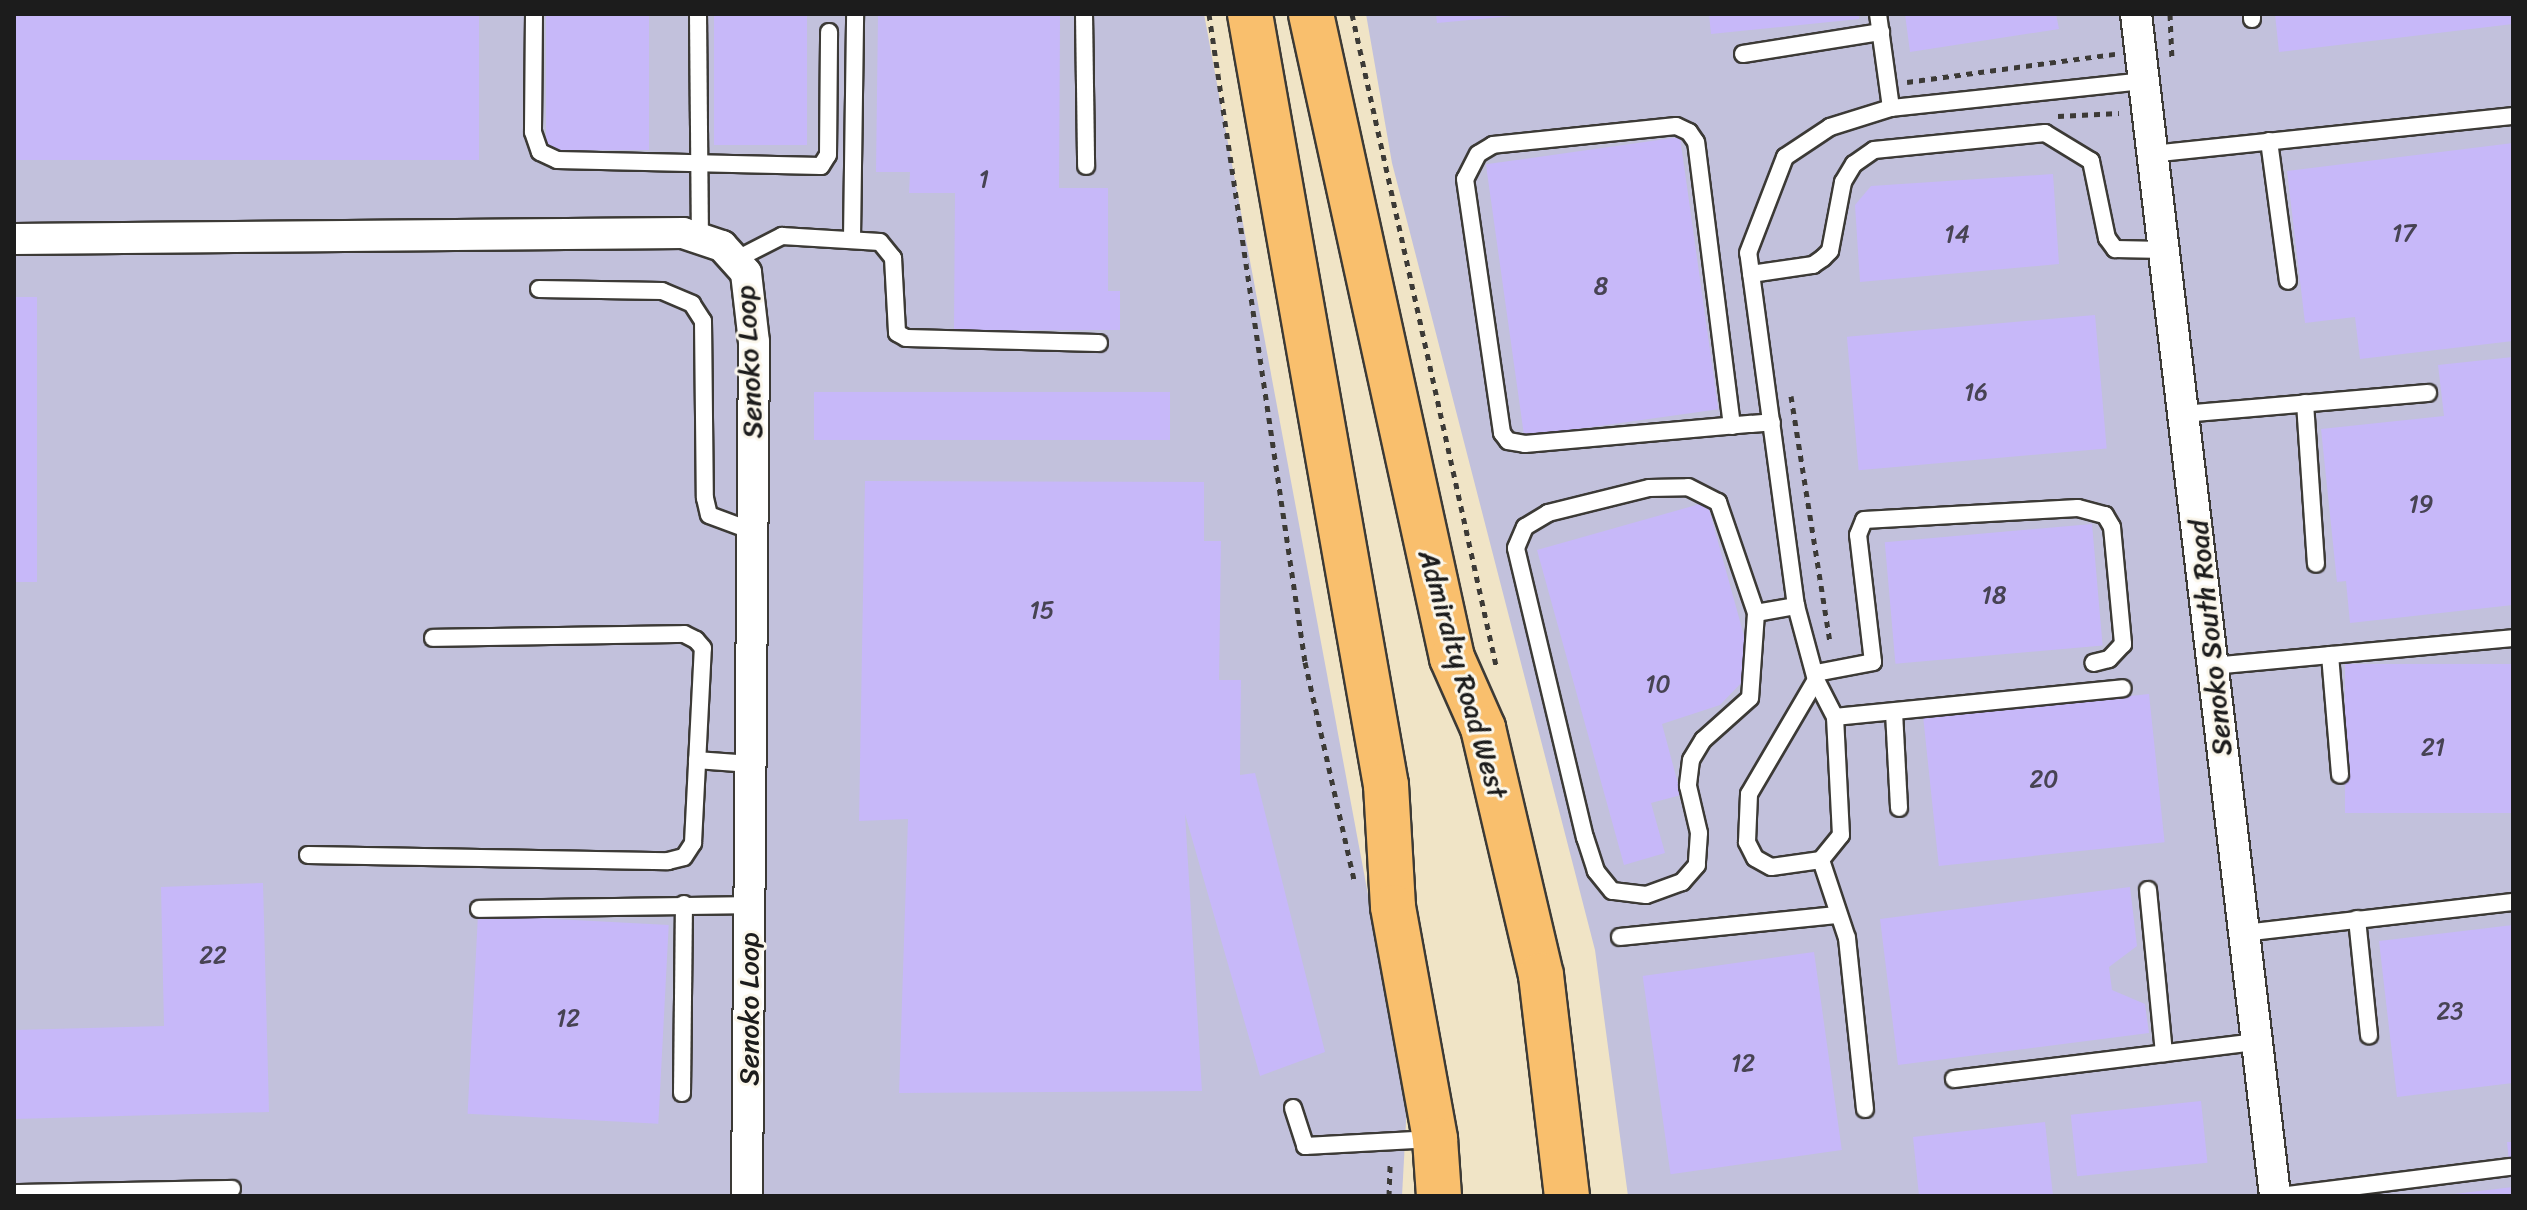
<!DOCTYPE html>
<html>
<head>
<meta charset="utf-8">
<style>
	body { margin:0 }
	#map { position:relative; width:2527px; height:1210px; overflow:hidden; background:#f0e4c6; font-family:Sriracha,sans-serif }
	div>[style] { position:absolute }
	.industrial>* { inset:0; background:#c2c1dc }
	.building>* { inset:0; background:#c7b8f9; transform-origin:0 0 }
	.path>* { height:5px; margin-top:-2.5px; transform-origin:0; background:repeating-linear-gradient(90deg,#3c3a36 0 6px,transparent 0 12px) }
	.roads { filter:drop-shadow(2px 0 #3c3a36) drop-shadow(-2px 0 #3c3a36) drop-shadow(0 2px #3c3a36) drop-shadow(0 -2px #3c3a36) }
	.service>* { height:16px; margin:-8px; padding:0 8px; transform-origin:8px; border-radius:8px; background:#fff }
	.minor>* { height:30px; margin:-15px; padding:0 15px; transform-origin:15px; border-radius:15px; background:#fff }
	.primary>* { height:44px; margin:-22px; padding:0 22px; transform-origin:22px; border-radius:22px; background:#f9bf6d }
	span { translate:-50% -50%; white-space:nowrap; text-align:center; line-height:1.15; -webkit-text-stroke:6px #fbf7ec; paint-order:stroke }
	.number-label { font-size:24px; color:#474353 }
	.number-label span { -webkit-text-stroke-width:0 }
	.street-label { font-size:28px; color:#1c1c1c }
	.frame { position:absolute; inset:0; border:16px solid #1c1c1c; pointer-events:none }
</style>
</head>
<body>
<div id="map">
	<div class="industrial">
		<i style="clip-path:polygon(14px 14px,1204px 14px,1407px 1104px,1402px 1196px,14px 1196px)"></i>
		<i style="clip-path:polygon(1366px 14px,2513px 14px,2513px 1196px,1628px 1196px,1595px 950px,1392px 163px)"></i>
	</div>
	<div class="building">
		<i style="left:14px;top:14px;width:465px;height:146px"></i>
		<i style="left:546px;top:14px;width:103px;height:136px"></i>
		<i style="left:714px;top:14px;width:93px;height:131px"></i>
		<i style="clip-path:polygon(878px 14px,1060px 14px,1059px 188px,1108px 188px,1108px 291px,1120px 291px,1120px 330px,954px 330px,955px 193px,909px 193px,910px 172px,876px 172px)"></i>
		<i style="clip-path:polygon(1436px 14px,1513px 14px,1513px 16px,1437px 23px)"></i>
		<i style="clip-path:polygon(1709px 14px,1859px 14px,1859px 19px,1711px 34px)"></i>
		<i style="clip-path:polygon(1905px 14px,2056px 14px,2059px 29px,1910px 52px)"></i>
		<i style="clip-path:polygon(2275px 14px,2513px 14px,2513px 24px,2279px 52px)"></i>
		<i style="left:1680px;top:137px;width:275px;height:196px;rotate:82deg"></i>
		<i style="clip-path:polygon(2513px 143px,2513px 341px,2360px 359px,2355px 317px,2305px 323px,2287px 171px)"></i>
		<i style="clip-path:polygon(2053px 174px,2059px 264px,1860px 282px,1855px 205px,1871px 186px)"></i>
		<i style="left:37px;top:297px;width:285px;height:23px;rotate:90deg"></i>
		<i style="left:2095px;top:315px;width:134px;height:249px;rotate:85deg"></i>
		<i style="clip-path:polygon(2513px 357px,2513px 605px,2350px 623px,2346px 581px,2337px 582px,2321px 429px,2444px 416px,2438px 365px)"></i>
		<i style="left:1170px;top:392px;width:48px;height:356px;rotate:90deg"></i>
		<i style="clip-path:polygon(865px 481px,1204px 482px,1204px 541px,1221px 541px,1219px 680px,1241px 680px,1240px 775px,1255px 773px,1325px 1052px,1260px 1076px,1185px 814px,1202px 1091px,899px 1093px,908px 819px,859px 821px)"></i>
		<i style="clip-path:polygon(1707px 502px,1746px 643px,1744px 680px,1720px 705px,1662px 724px,1681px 795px,1651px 803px,1665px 853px,1624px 865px,1537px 550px)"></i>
		<i style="left:2092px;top:524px;width:122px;height:208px;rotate:85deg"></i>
		<i style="left:2513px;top:664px;width:149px;height:168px;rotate:90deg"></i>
		<i style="left:2149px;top:694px;width:149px;height:227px;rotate:84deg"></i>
		<i style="clip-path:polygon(263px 883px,269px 1112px,14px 1119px,14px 1030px,164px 1026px,161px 887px)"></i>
		<i style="clip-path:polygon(2130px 887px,2137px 946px,2109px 967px,2112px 990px,2145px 1004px,2149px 1033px,1898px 1065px,1880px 919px)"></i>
		<i style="left:478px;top:915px;width:191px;height:199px;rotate:3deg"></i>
		<i style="clip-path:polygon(2513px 925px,2513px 1083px,2397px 1097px,2379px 941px)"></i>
		<i style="left:1814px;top:952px;width:200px;height:173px;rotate:82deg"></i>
		<i style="left:2201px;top:1101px;width:62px;height:131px;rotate:84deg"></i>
		<i style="clip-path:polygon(2045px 1122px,2053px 1196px,1919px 1196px,1913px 1137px)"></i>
		<i style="clip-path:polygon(2507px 1142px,2513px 1142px,2513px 1179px,2511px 1179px)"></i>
		<i style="clip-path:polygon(2513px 1187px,2513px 1196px,2454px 1196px,2454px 1194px)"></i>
	</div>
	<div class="path">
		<i style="left:1209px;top:14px;width:655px;rotate:81.57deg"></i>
		<i style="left:1305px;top:662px;width:223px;rotate:77.3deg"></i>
		<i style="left:1352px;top:14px;width:667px;rotate:77.53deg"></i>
		<i style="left:2170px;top:14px;width:45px;rotate:87.5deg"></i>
		<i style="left:1907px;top:82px;width:210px;rotate:-7.7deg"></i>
		<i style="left:2058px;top:116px;width:61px;rotate:-2.8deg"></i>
		<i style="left:1791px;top:396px;width:250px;rotate:81deg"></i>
		<i style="left:1389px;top:1196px;width:35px;rotate:-88deg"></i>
	</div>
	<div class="roads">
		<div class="service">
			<i style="left:534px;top:14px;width:118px;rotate:90.5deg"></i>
			<i style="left:533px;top:132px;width:21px;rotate:71deg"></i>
			<i style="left:540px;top:152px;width:19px;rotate:25deg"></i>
			<i style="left:557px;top:160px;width:264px;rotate:1.3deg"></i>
			<i style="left:821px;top:166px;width:13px;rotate:-58deg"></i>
			<i style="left:828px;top:155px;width:123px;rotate:-89.5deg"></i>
			<i style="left:698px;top:14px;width:225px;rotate:89.5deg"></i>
			<i style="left:1084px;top:14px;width:152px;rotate:89.2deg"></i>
			<i style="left:1878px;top:14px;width:95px;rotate:82.1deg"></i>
			<i style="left:2252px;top:14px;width:5px;rotate:90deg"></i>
			<i style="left:1743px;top:54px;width:140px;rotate:-9.1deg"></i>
			<i style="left:2269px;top:141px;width:141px;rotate:82.3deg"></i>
			<i style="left:2151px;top:154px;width:364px;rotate:-6deg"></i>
			<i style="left:852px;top:238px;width:224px;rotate:-89.2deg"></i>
			<i style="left:735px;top:260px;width:53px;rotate:-27.1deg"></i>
			<i style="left:782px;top:236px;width:98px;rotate:3.5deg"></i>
			<i style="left:880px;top:242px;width:21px;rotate:51deg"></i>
			<i style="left:893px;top:258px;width:75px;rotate:86.9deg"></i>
			<i style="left:897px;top:333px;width:10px;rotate:29deg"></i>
			<i style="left:906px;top:338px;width:193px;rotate:1.5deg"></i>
			<i style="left:1751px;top:274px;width:63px;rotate:-8.3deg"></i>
			<i style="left:1813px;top:265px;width:12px;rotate:-35deg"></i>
			<i style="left:1823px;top:258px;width:10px;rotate:-45deg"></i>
			<i style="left:1830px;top:251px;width:70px;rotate:-79.3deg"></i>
			<i style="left:1843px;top:182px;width:21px;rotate:-59deg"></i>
			<i style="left:1854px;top:164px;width:24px;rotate:-35deg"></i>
			<i style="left:1874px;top:150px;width:172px;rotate:-5.7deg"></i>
			<i style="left:2045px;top:133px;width:54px;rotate:31.3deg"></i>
			<i style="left:2091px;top:161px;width:79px;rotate:78.3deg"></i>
			<i style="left:2107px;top:238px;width:14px;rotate:54deg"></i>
			<i style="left:2115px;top:249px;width:50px;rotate:1.1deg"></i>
			<i style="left:539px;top:289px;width:123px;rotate:0.9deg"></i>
			<i style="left:662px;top:291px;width:33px;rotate:23deg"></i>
			<i style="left:692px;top:304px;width:20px;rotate:57deg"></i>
			<i style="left:703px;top:321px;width:177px;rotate:89.4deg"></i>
			<i style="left:705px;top:498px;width:17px;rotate:77deg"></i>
			<i style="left:709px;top:515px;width:46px;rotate:20.4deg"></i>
			<i style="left:2305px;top:403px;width:161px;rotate:86.1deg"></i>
			<i style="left:2182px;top:414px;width:247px;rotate:-4.9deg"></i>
			<i style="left:1732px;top:426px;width:286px;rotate:-97.2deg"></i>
			<i style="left:1696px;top:142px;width:12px;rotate:-125deg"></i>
			<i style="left:1689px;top:132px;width:14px;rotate:-155deg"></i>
			<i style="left:1676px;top:126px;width:184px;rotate:174.1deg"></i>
			<i style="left:1493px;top:145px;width:17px;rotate:149deg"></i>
			<i style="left:1478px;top:154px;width:28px;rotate:117deg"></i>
			<i style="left:1465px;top:179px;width:257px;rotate:81.7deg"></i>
			<i style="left:1502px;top:433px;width:10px;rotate:53deg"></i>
			<i style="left:1508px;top:441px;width:17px;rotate:10deg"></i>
			<i style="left:1525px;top:444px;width:227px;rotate:-5.1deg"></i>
			<i style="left:1751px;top:424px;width:21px;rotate:-5deg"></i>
			<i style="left:1688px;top:487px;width:34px;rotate:27deg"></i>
			<i style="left:1718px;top:502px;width:117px;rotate:71.1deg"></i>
			<i style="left:1756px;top:613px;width:85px;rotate:94deg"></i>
			<i style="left:1750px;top:698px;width:63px;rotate:138.2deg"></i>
			<i style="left:1703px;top:740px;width:23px;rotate:121deg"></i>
			<i style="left:1691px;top:760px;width:26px;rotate:97deg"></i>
			<i style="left:1688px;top:786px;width:48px;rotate:76.8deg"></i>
			<i style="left:1699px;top:833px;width:32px;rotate:94deg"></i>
			<i style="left:1697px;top:865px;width:23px;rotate:131deg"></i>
			<i style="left:1682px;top:882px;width:38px;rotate:160deg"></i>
			<i style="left:1646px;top:895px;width:34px;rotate:-173deg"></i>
			<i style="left:1612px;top:891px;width:26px;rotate:-129deg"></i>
			<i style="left:1596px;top:871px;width:35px;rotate:-108deg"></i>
			<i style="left:1585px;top:838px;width:298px;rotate:-103.4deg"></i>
			<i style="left:1516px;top:548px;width:23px;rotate:-67deg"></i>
			<i style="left:1525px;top:527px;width:27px;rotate:-31deg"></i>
			<i style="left:1548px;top:513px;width:104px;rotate:-13.9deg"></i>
			<i style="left:1649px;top:488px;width:39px;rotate:-1deg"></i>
			<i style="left:1756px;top:613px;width:41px;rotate:-9.9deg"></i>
			<i style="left:2330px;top:655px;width:120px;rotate:85.2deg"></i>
			<i style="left:2212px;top:666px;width:302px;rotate:-5.3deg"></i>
			<i style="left:1816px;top:673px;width:58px;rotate:-10.9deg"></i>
			<i style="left:1873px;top:662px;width:128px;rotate:-96.7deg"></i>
			<i style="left:1858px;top:535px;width:16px;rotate:-68deg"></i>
			<i style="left:1864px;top:520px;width:214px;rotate:-3.2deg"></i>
			<i style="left:2078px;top:508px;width:28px;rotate:15deg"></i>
			<i style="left:2105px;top:515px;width:14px;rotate:60deg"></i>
			<i style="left:2112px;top:527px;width:118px;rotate:84.6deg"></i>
			<i style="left:2123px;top:644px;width:21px;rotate:133deg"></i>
			<i style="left:2109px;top:659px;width:16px;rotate:166deg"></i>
			<i style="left:1816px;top:680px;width:42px;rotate:62.8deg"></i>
			<i style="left:1835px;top:717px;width:118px;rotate:87.1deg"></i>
			<i style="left:1841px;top:835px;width:32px;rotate:129deg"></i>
			<i style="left:1821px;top:860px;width:50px;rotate:172deg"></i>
			<i style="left:1771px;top:867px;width:18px;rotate:-151deg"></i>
			<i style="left:1755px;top:858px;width:18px;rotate:-117deg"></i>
			<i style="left:1747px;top:842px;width:48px;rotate:-87.6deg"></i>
			<i style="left:1749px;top:794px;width:132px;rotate:-59.6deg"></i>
			<i style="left:1816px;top:680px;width:77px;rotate:-105.1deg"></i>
			<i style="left:1796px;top:606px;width:356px;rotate:-97.7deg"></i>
			<i style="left:1748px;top:253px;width:103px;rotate:-68.9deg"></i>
			<i style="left:1785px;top:157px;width:54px;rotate:-33.7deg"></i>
			<i style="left:1830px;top:127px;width:64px;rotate:-17.3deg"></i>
			<i style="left:1891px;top:108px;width:252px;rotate:-6.1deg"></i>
			<i style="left:1894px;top:712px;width:96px;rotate:87deg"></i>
			<i style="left:1835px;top:717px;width:289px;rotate:-5.7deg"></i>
			<i style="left:697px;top:760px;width:53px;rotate:4.3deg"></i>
			<i style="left:308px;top:855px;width:360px;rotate:1deg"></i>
			<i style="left:668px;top:861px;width:16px;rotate:-14deg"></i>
			<i style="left:684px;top:857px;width:17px;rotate:-57deg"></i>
			<i style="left:693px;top:843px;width:195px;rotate:-87.1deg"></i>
			<i style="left:703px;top:648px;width:11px;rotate:-131deg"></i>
			<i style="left:696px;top:640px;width:13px;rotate:-153deg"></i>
			<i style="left:684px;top:634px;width:251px;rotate:179.1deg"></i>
			<i style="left:1821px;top:860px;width:82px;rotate:71.6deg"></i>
			<i style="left:1847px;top:938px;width:172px;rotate:84deg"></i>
			<i style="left:2148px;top:890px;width:164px;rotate:84.4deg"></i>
			<i style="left:479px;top:909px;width:271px;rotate:-0.8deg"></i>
			<i style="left:2357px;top:919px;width:117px;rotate:84.1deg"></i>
			<i style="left:2244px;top:933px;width:271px;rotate:-6.6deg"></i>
			<i style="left:1620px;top:937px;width:217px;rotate:-5.8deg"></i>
			<i style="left:1954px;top:1079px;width:305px;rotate:-7deg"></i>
			<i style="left:682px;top:1093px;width:189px;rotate:-89.4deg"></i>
			<i style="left:1293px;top:1108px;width:40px;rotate:72deg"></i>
			<i style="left:1305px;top:1146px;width:128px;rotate:-3.1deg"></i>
			<i style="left:14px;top:1193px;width:218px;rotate:-1.1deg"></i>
			<i style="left:2280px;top:1196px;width:232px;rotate:-7.2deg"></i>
		</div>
		<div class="minor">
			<i style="left:2136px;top:14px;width:1190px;rotate:83.29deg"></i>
			<i style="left:14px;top:239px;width:669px;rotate:-0.51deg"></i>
			<i style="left:683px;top:233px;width:41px;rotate:18.4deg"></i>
			<i style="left:722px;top:246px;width:36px;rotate:48deg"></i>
			<i style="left:746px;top:273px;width:69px;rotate:83.4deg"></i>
			<i style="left:754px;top:342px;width:854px;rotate:90.47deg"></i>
		</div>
		<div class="primary">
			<i style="left:1250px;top:14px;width:783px;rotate:80deg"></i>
			<i style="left:1386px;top:785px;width:122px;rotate:86.7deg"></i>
			<i style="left:1393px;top:907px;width:236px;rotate:79.7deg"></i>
			<i style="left:1435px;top:1139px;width:57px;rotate:86deg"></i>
			<i style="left:1311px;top:14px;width:659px;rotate:77.65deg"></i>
			<i style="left:1452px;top:658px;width:77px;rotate:66.1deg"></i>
			<i style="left:1483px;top:728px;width:254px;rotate:76.8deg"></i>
			<i style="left:1541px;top:975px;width:223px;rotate:83.3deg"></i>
		</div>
	</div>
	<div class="number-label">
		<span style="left:984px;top:180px">1</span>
		<span style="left:2404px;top:234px">17</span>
		<span style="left:1957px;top:235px">14</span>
		<span style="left:1601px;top:287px">8</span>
		<span style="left:1976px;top:393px">16</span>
		<span style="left:2421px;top:505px">19</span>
		<span style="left:1994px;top:596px">18</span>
		<span style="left:1042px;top:611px">15</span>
		<span style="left:1658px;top:685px">10</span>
		<span style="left:2433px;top:748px">21</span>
		<span style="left:2044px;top:780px">20</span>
		<span style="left:213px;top:956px">22</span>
		<span style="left:2450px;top:1012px">23</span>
		<span style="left:568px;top:1019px">12</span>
		<span style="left:1743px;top:1064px">12</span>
	</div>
	<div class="street-label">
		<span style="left:749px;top:362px;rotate:-93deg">Senoko Loop</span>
		<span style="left:2210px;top:638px;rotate:-96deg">Senoko South Road</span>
		<span style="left:1463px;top:674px;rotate:74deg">Admiralty Road West</span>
		<span style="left:749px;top:1009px;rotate:-90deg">Senoko Loop</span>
	</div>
	<div class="frame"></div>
</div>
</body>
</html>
